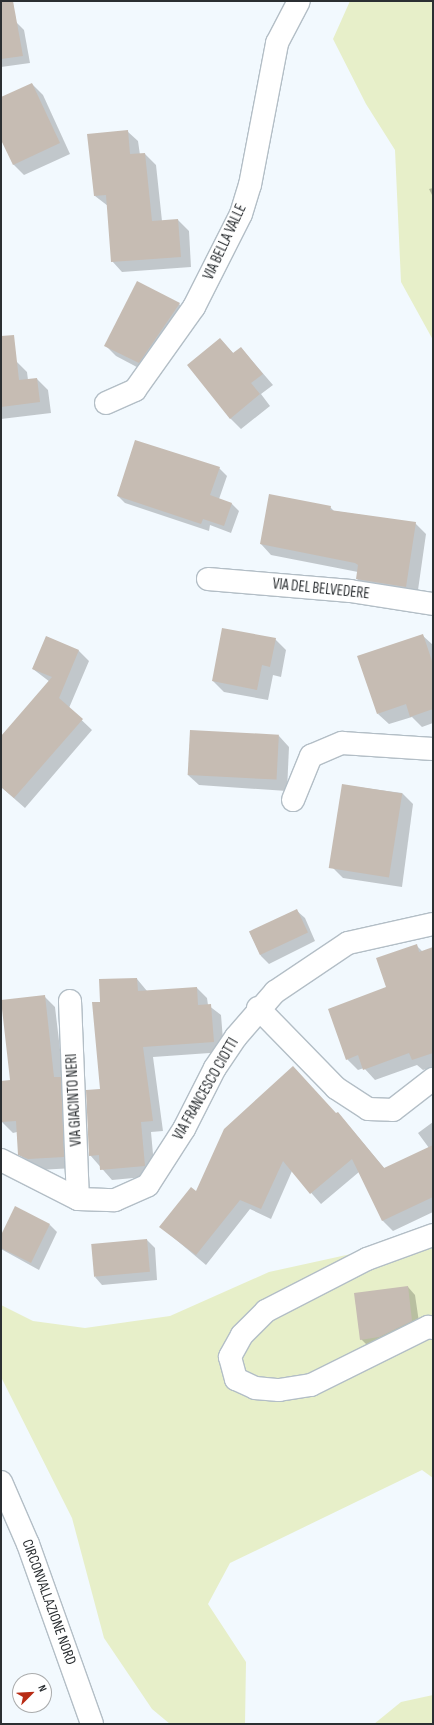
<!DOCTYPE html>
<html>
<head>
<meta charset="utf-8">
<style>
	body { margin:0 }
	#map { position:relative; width:434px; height:1725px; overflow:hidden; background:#f2f9fe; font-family:"Sofia Sans Condensed",sans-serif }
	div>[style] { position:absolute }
	.green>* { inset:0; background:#e7efc9 }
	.shadow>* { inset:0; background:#0003 }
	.building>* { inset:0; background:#c6bcb3; transform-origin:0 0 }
	.roads { filter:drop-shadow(1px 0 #b3bec6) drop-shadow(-1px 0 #b3bec6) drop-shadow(0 1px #b3bec6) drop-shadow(0 -1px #b3bec6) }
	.minor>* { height:22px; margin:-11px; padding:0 11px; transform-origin:11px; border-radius:11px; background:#fff }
	.tertiary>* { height:22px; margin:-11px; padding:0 11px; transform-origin:11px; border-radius:11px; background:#fff }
	.secondary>* { height:22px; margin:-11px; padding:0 11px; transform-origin:11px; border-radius:11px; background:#fff }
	span { translate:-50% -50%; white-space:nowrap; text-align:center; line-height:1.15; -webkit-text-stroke:3px #fff; paint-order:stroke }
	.street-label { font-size:15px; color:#2b2f32 }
	.frame { position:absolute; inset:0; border:2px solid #2b2f32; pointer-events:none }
	.north { position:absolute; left:12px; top:1673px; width:40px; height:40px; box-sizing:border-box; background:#fff; border:1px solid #aaacad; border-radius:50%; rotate:66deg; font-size:11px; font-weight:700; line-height:16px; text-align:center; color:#2b2f32 }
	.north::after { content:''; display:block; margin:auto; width:14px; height:18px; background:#b82b14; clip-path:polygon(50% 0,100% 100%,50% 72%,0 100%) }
</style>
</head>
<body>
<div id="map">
	<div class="green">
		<i style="clip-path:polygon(350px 1px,433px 1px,433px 340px,401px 282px,395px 150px,366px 104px,333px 39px)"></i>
		<i style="clip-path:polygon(433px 1236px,433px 1478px,422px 1470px,230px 1563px,208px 1604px,246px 1662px,245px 1724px,170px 1724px,152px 1709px,104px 1638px,72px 1518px,1px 1377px,1px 1305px,33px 1321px,85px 1328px,170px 1316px,269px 1272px)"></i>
		<i style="clip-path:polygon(433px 1695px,433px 1724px,374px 1724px,401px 1702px)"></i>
	</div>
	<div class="shadow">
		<i style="clip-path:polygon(1px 14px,16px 22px,24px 30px,30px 63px,1px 67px)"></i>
		<i style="clip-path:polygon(32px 84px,43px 95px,70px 154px,24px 175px,14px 165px,1px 138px,1px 98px)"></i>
		<i style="clip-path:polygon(127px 131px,138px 141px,140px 155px,145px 154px,156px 165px,162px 221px,178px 220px,189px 231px,191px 267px,122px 272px,112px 261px,108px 206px,95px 196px)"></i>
		<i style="clip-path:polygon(433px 188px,433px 197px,429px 189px)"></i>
		<i style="clip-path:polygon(179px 304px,190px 314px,150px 374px,116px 356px,105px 345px)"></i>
		<i style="clip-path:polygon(220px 339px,234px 354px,241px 348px,273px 385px,261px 394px,270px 406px,241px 429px,230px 418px)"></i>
		<i style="clip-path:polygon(16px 361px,27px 372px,28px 380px,37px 379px,48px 390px,51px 413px,1px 419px,1px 363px)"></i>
		<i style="clip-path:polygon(219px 468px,227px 476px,219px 499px,232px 504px,239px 511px,231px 533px,210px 525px,209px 531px,125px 503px,118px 496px)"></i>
		<i style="clip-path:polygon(330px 507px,334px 511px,415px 523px,426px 534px,417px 597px,368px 590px,357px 579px,358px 572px,271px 555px,261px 544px)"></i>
		<i style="clip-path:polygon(422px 635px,433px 645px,433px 723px,422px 727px,412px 717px,389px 724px,378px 714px)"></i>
		<i style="clip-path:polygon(47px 637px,79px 651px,89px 661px,69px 708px,92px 730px,25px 808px,1px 787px,1px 737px,50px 682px,33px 669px)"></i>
		<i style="clip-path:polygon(275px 639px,286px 650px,281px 677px,273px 675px,268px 700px,224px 692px,213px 681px)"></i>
		<i style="clip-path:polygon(279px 736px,289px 747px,287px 791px,199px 785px,188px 775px)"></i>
		<i style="clip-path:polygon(343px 785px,402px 793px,413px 804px,402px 887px,343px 878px,332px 867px)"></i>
		<i style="clip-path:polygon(297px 911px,305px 918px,315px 941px,269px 964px,261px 956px,250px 933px)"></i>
		<i style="clip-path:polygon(416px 945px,423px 952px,433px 948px,433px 1067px,423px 1070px,417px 1065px,375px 1080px,364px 1068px,358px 1070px,347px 1059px,387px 988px)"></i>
		<i style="clip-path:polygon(137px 979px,147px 991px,197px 988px,207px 998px,208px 1005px,221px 1015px,224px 1052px,153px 1057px,163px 1131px,151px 1132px,155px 1176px,112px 1180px,90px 1155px,101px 1090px,101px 1003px)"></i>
		<i style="clip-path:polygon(45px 997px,55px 1007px,74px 1168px,39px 1170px,30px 1165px,19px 1154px,17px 1132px,13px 1133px,2px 1122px,1px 1081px,12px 1086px)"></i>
		<i style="clip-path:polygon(338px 1113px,385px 1169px,429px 1148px,418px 1133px,433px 1122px,433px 1212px,393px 1231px,383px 1221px,359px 1172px,321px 1204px,292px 1171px,271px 1219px,250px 1209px,206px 1265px,161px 1227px,196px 1193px)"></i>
		<i style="clip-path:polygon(50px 1225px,57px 1232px,39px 1270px,1px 1249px,1px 1237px)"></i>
		<i style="clip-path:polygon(147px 1240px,155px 1248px,157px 1280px,102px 1285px,95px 1277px)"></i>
		<i style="clip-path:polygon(408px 1287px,415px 1295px,420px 1329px,369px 1347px,361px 1339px)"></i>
	</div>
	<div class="building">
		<i style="clip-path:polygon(1px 1px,13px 1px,23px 56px,1px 59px)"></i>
		<i style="clip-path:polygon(32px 83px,60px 143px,13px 165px,1px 140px,1px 97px)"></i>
		<i style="clip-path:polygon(128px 130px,130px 154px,145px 153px,152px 221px,178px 219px,181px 257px,111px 262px,106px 195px,94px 196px,87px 134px)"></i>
		<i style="clip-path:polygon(137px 281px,180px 303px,139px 363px,104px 346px)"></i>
		<i style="clip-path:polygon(14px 335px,19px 380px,37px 378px,40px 402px,1px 407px,1px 336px)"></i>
		<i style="clip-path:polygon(220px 338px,233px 353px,241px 347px,263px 374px,251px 383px,260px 394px,230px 419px,187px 365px)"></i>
		<i style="clip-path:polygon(135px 440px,220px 467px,210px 495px,232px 503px,224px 526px,203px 519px,201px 524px,117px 496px)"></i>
		<i style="clip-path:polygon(269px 494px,331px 506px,330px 510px,416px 522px,406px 587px,356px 579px,358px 565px,355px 563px,260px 544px)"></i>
		<i style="clip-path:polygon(222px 628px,276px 638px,270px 667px,262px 665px,257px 690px,212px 681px)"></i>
		<i style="clip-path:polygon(423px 634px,433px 664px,433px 709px,410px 717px,406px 704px,377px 714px,357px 656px)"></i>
		<i style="clip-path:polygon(46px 636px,79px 650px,59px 698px,83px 719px,14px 798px,1px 787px,1px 736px,52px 677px,32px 669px)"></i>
		<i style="left:190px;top:730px;width:89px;height:45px;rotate:3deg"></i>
		<i style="left:342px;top:784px;width:61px;height:85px;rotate:9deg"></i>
		<i style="left:297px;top:909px;width:26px;height:53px;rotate:65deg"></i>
		<i style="clip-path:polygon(417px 944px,419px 952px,433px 947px,433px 1053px,412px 1060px,409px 1053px,363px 1070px,358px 1055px,346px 1060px,328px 1009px,386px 987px,376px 958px)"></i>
		<i style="clip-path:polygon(137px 978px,138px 991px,197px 987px,198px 1005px,211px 1004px,214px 1042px,143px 1047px,153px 1121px,141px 1122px,145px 1166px,100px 1170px,99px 1155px,89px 1156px,86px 1090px,100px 1089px,92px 1002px,100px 1002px,99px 979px)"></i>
		<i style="clip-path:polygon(45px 995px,54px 1077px,61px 1077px,64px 1157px,28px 1159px,18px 1155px,16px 1121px,1px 1122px,1px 1081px,10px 1080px,1px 1000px)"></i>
		<i style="clip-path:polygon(293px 1066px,336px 1113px,338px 1112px,384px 1168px,433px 1145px,433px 1197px,382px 1221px,352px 1159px,310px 1194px,283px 1161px,261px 1209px,240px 1200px,196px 1255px,159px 1227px,191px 1187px,196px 1191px,224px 1129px)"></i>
		<i style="clip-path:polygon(15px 1206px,50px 1224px,31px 1263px,1px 1248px,1px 1235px)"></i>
		<i style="left:147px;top:1239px;width:33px;height:56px;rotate:85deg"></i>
		<i style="clip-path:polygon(408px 1286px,412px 1321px,379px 1337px,360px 1340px,354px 1293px)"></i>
	</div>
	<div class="roads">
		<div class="minor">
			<i style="left:106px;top:403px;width:32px;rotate:-24deg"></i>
			<i style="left:135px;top:390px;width:102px;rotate:-54.6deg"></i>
			<i style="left:194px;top:307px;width:104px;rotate:-63.2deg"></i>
			<i style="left:241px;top:214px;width:30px;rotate:-73deg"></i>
			<i style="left:250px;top:185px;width:145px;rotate:-79.2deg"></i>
			<i style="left:277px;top:43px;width:47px;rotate:-62.4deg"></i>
			<i style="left:208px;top:579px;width:143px;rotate:4.8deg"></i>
			<i style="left:350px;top:591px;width:84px;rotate:8.9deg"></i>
			<i style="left:293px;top:800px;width:48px;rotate:-67.8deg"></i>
			<i style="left:311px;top:756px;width:34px;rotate:-23deg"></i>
			<i style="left:342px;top:743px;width:91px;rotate:3.8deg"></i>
			<i style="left:70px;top:1001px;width:198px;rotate:87.7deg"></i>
			<i style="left:258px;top:1008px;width:112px;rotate:45.7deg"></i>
			<i style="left:336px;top:1088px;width:38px;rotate:33deg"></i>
			<i style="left:368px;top:1109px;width:25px;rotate:2deg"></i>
			<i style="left:393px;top:1110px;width:51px;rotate:-37.8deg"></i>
			<i style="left:433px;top:1235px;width:70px;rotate:160deg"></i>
			<i style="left:367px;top:1259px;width:114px;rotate:152.8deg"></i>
			<i style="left:266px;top:1311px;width:34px;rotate:135deg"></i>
			<i style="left:242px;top:1335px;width:25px;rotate:119deg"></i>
			<i style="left:230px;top:1357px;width:23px;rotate:75deg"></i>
			<i style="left:236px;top:1379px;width:21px;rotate:25deg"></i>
			<i style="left:255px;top:1388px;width:24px;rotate:5deg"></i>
			<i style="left:279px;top:1390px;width:32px;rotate:-9deg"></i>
			<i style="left:311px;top:1385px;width:131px;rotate:-26.4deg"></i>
			<i style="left:428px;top:1327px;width:5px;rotate:11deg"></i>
		</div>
		<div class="tertiary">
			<i style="left:1px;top:1160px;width:86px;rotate:26.9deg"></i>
			<i style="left:78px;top:1199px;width:37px;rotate:2deg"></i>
			<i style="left:115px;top:1200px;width:36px;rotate:-24deg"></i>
			<i style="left:148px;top:1185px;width:67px;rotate:-57.3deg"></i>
			<i style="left:184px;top:1129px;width:68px;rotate:-63.1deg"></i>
			<i style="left:215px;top:1068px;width:37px;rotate:-56deg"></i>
			<i style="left:236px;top:1037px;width:60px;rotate:-49.1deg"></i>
			<i style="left:275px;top:992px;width:88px;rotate:-33.9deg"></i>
			<i style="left:348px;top:943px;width:87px;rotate:-12.6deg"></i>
		</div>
		<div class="secondary">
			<i style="left:1px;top:1482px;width:68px;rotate:66.5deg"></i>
			<i style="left:28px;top:1544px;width:191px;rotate:70.4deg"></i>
		</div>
	</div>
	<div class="street-label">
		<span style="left:225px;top:242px;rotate:-65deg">VIA BELLA VALLE</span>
		<span style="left:321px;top:589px;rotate:6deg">VIA DEL BELVEDERE</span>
		<span style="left:206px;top:1089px;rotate:-60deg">VIA FRANCESCO CIOTTI</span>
		<span style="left:74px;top:1100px;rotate:-93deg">VIA GIACINTO NERI</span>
		<span style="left:49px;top:1602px;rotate:70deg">CIRCONVALLAZIONE NORD</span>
	</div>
	<div class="frame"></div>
	<div class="north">N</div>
</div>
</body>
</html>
